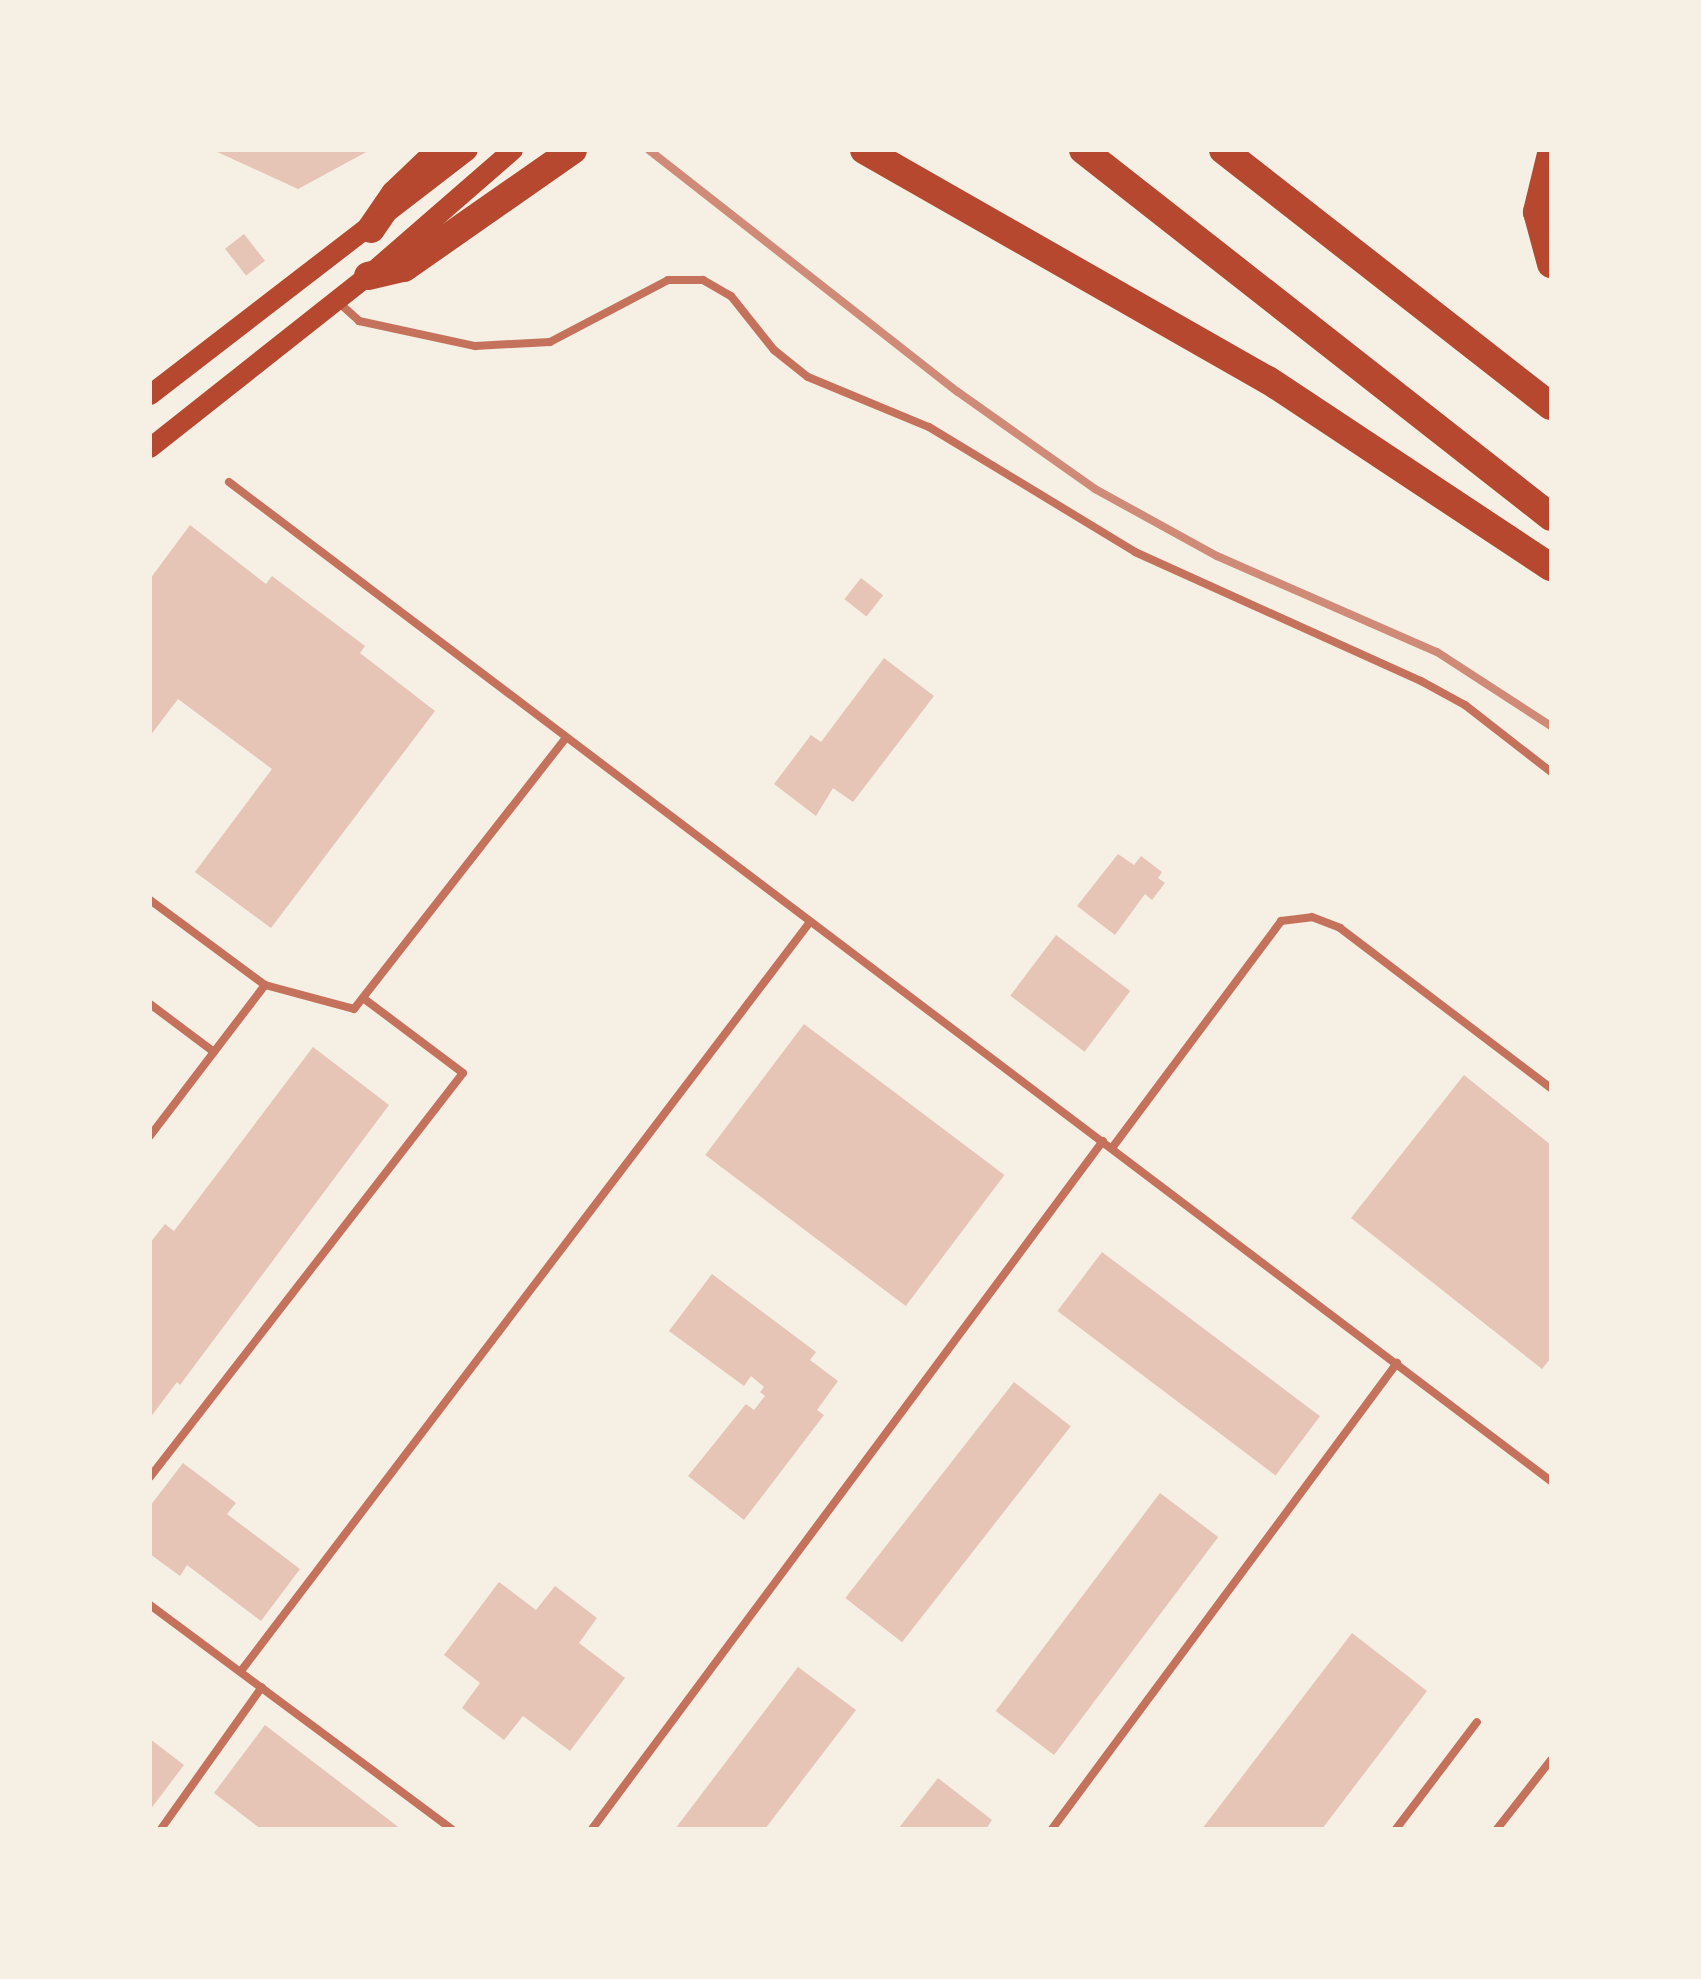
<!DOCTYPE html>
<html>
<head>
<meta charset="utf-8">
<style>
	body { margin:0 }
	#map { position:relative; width:1701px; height:1979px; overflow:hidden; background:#f6efe4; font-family:Cabin,sans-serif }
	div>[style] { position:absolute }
	.building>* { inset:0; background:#e6c5b7; transform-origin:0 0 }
	.service>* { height:8px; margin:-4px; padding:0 4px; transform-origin:4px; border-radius:4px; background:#c5725c }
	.secondary>* { height:20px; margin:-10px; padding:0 10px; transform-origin:10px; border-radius:10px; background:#b5482f }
	.trunk>* { height:28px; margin:-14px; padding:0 14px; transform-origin:14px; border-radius:14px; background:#b5482f }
	.rail>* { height:8px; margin:-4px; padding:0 4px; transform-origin:4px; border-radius:4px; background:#cf8b77 }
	span { translate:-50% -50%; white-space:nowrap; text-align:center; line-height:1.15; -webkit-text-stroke:10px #f6efe4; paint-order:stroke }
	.frame { position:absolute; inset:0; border:152px solid #f6efe4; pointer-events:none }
</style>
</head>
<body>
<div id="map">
	<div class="building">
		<i style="clip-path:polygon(213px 150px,370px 150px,298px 189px)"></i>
		<i style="left:244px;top:234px;width:34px;height:24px;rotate:52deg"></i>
		<i style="clip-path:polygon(190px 525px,266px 584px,272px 576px,365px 646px,360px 653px,435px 711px,271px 928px,195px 872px,272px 769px,178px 699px,150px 736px,150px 579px)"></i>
		<i style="left:861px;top:578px;width:28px;height:27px;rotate:38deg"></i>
		<i style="clip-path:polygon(884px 658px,934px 696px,853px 802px,833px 788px,816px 816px,774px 784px,811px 735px,821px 742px)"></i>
		<i style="clip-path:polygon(1118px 854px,1134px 865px,1141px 856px,1162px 872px,1158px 878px,1165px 883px,1152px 900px,1145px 894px,1115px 935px,1077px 906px)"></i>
		<i style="left:1056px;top:935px;width:93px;height:76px;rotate:37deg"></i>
		<i style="left:804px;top:1024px;width:251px;height:164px;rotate:37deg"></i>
		<i style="clip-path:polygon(313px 1047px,389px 1105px,180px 1385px,177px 1382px,150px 1418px,150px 1243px,165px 1224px,174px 1231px)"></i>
		<i style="clip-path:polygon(1464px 1075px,1551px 1145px,1551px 1358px,1542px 1369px,1351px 1218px)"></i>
		<i style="left:1102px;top:1252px;width:273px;height:74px;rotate:37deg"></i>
		<i style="clip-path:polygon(712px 1274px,816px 1352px,810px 1360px,838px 1381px,817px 1410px,824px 1415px,744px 1520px,688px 1476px,746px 1404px,754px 1410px,765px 1396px,760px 1392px,764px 1387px,751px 1376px,744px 1386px,669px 1331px)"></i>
		<i style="left:1014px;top:1382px;width:72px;height:274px;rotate:38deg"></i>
		<i style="clip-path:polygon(183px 1463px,236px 1503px,227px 1514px,300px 1569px,261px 1621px,187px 1565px,180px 1576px,150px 1554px,150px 1506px)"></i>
		<i style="left:1160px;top:1493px;width:73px;height:273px;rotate:37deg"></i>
		<i style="clip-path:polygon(499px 1582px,536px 1610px,555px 1586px,597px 1618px,579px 1643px,625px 1678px,570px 1751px,523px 1716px,504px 1740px,462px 1708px,480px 1683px,444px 1655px)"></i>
		<i style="clip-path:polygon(1352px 1633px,1427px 1691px,1322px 1829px,1202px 1829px)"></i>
		<i style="clip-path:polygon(798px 1667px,856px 1710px,765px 1829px,675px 1829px)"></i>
		<i style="clip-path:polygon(265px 1725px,401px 1829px,261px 1829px,214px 1793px)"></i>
		<i style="clip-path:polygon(150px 1739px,184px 1765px,150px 1810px)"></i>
		<i style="clip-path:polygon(938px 1778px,992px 1820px,986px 1829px,898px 1829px)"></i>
	</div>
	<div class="service">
		<i style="left:337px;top:301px;width:30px;rotate:42deg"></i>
		<i style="left:359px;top:321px;width:119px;rotate:12.2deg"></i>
		<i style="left:475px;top:346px;width:75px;rotate:-3.1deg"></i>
		<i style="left:550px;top:342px;width:133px;rotate:-27.7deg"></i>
		<i style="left:668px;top:280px;width:35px"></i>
		<i style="left:703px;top:280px;width:32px;rotate:30deg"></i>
		<i style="left:731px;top:296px;width:69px;rotate:51.5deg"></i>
		<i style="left:774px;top:350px;width:43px;rotate:38.5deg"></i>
		<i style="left:808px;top:377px;width:131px;rotate:22.5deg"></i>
		<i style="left:929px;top:427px;width:241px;rotate:31.2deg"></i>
		<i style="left:1135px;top:552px;width:314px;rotate:24.3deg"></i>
		<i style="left:1421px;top:681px;width:50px;rotate:28.6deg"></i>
		<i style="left:1465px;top:705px;width:109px;rotate:37.9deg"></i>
		<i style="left:229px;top:482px;width:1657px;rotate:37.08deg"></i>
		<i style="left:150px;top:900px;width:143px;rotate:36.5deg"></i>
		<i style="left:265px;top:985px;width:190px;rotate:127.3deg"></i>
		<i style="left:265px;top:985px;width:92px;rotate:15.1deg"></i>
		<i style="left:354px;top:1009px;width:344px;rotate:-52deg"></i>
		<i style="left:150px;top:1004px;width:80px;rotate:36.9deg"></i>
		<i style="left:1112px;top:1148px;width:283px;rotate:-53.3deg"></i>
		<i style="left:1281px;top:921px;width:31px;rotate:-7deg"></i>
		<i style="left:1312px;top:917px;width:30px;rotate:21deg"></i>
		<i style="left:1340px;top:928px;width:265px;rotate:37.2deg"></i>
		<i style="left:150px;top:1477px;width:511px;rotate:-52.23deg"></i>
		<i style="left:463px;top:1073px;width:125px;rotate:-143.1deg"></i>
		<i style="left:150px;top:1605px;width:376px;rotate:36.6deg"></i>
		<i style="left:241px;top:1671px;width:941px;rotate:-52.78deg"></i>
		<i style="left:161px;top:1829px;width:174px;rotate:-54.6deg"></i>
		<i style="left:592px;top:1829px;width:857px;rotate:-53.4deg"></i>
		<i style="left:1052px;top:1829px;width:580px;rotate:-53.49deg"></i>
		<i style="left:1396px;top:1829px;width:134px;rotate:-52.9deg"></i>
		<i style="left:1497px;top:1829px;width:88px;rotate:-52deg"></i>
	</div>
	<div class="secondary">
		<i style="left:150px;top:395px;width:401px;rotate:-37.6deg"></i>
		<i style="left:150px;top:448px;width:278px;rotate:-38.3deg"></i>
		<i style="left:368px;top:276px;width:192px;rotate:-41deg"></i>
	</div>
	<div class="trunk">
		<i style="left:864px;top:150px;width:465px;rotate:29.7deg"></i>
		<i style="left:1268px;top:380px;width:339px;rotate:33.5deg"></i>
		<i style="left:1083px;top:150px;width:595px;rotate:38.1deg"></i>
		<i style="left:1223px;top:150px;width:416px;rotate:38deg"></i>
		<i style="left:1551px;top:154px;width:60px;rotate:103.6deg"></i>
		<i style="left:1537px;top:212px;width:54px;rotate:74.9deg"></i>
		<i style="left:371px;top:229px;width:42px;rotate:-55.6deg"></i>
		<i style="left:395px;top:194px;width:64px;rotate:-43.7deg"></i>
		<i style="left:368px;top:276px;width:37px;rotate:-13deg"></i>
		<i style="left:404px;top:268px;width:206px;rotate:-34.9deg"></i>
	</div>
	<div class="rail">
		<i style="left:649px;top:150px;width:392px;rotate:38.1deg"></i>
		<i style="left:958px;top:392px;width:168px;rotate:35.3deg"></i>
		<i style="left:1095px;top:489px;width:139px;rotate:28.8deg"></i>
		<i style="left:1217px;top:556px;width:240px;rotate:23.6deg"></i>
		<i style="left:1437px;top:652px;width:136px;rotate:33deg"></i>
	</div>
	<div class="frame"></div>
</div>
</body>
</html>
